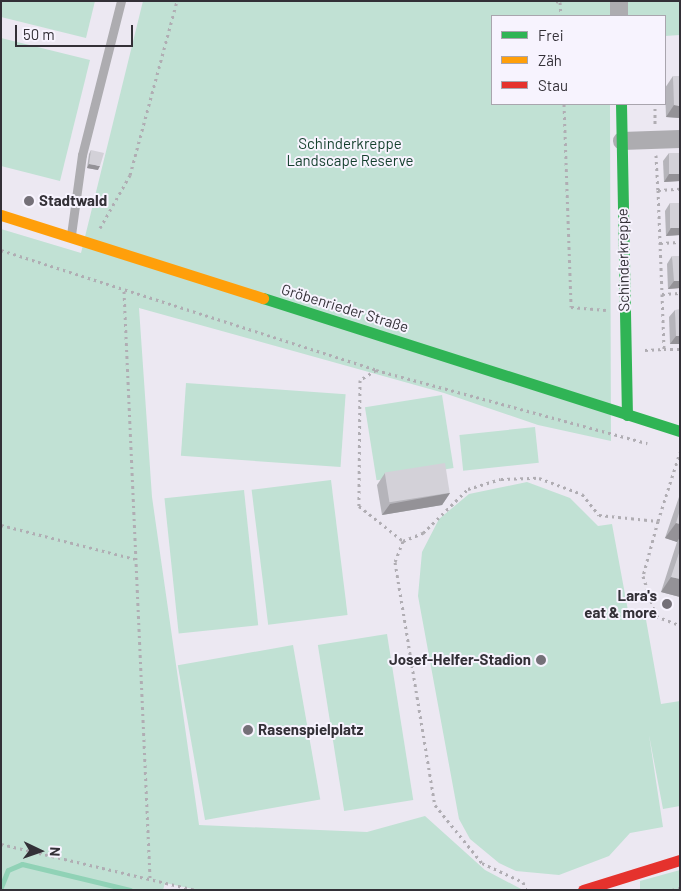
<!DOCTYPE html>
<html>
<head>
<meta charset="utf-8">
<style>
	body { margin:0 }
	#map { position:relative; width:681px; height:891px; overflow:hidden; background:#ece8f2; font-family:Barlow,sans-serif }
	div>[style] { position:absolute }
	.green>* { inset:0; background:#c1e1d4; transform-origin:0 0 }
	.stream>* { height:5px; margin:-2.5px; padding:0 2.5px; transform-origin:2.5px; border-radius:2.5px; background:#90d2b6 }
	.path>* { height:3px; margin-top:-1.5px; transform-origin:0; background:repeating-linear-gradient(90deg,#b0adb3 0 2.5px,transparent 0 6.5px) }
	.lane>* { height:9px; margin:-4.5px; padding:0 4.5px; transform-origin:4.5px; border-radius:4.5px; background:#adacb0 }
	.street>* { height:18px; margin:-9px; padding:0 9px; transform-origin:9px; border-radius:9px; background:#adacb0 }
	.fast>* { height:11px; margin:-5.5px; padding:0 5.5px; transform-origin:5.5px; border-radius:5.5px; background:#30b455 }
	.slow>* { height:11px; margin:-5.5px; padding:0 5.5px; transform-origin:5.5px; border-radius:5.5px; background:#ff9f0a }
	.jam>* { height:11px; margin:-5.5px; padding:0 5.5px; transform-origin:5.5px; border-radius:5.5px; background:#e5322d }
	.wall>* { inset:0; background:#b5b4ba }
	.shaded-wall>* { inset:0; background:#949297 }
	.building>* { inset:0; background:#d3d1d8; transform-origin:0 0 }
	.dots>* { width:14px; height:14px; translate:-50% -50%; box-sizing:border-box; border:2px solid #f7f3fe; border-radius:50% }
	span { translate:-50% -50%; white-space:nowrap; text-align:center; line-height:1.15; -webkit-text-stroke:4px #f7f3fe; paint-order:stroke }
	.park-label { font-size:15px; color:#143f2d }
	.poi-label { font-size:15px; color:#333037; font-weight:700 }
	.left { translate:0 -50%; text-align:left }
	.right { translate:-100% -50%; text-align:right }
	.street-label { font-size:15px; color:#333037 }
	.frame { position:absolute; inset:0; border:2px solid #333037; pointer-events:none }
	.legend { position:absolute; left:491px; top:15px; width:175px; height:90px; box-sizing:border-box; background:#f7f3fe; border:1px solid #a9a5ae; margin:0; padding:6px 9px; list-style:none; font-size:15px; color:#333037 }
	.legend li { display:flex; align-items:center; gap:10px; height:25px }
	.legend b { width:25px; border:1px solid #a9a5ae }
	.north { position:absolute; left:15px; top:826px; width:50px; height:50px; -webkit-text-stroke:4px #f7f3fe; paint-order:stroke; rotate:93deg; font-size:14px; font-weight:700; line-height:20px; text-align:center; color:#333037 }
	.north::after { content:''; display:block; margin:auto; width:18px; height:22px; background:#333037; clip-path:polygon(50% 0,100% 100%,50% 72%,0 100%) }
	.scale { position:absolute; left:15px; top:25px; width:118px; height:22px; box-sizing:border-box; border:2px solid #333037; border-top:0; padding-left:6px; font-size:15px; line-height:18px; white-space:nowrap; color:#333037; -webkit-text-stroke:4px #f7f3fe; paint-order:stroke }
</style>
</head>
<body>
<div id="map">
	<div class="green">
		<i style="clip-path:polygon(1px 1px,95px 1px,86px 38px,1px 17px)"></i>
		<i style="clip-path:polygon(143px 1px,680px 1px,680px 35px,665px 36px,665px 16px,492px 16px,492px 104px,610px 104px,611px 441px,538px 425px,444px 393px,139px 308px,152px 497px,199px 825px,367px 832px,425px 816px,485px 870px,523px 890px,198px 890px,165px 883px,163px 890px,1px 890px,1px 229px,81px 253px)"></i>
		<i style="clip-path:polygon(1px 38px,90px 60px,60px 181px,1px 166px)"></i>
		<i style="left:186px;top:383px;width:160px;height:73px;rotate:4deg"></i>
		<i style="left:442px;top:395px;width:74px;height:78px;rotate:81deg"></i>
		<i style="left:535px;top:427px;width:36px;height:76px;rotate:84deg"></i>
		<i style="left:331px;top:480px;width:136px;height:80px;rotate:83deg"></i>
		<i style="clip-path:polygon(527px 482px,570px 498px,598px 526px,612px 524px,629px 616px,645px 614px,661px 704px,680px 701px,680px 806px,663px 809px,649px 735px,663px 827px,630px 833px,609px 856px,559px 875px,516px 871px,499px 863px,470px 839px,459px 819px,418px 596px,422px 552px,439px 519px,469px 494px)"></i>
		<i style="left:244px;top:490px;width:136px;height:80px;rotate:84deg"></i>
		<i style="left:387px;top:634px;width:168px;height:70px;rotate:81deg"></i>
		<i style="left:293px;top:645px;width:157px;height:117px;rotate:80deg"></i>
		<i style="clip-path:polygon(680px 870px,680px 890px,640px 890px,640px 881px)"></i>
	</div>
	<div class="stream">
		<i style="left:1px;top:887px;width:18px;rotate:-68deg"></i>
		<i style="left:8px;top:870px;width:15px;rotate:-23deg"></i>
		<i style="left:22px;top:864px;width:111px;rotate:13.5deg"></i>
	</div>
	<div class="path">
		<i style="left:556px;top:1px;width:4px;rotate:14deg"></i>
		<i style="left:560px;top:2px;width:14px;rotate:86deg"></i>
		<i style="left:564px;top:104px;width:203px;rotate:88deg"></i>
		<i style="left:571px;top:307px;width:35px;rotate:5deg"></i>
		<i style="left:655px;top:108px;width:16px;rotate:90deg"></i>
		<i style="left:656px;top:155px;width:35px;rotate:87deg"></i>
		<i style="left:658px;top:190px;width:22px;rotate:-3deg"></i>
		<i style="left:658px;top:190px;width:104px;rotate:87.8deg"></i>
		<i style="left:662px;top:294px;width:18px;rotate:-3deg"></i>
		<i style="left:100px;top:228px;width:61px;rotate:-60.5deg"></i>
		<i style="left:130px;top:175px;width:180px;rotate:-74.9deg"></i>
		<i style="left:660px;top:243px;width:20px;rotate:-3deg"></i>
		<i style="left:1px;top:250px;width:394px;rotate:17.7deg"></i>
		<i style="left:376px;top:370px;width:281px;rotate:15.1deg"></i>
		<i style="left:124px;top:291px;width:588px;rotate:87.46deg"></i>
		<i style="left:662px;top:294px;width:55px;rotate:87.9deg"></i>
		<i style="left:664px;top:349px;width:16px"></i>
		<i style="left:645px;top:350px;width:19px;rotate:-3deg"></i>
		<i style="left:376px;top:370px;width:19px;rotate:148deg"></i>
		<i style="left:360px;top:380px;width:126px;rotate:90.5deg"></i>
		<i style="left:359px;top:506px;width:56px;rotate:38.5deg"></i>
		<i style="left:403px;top:541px;width:22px;rotate:111deg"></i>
		<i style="left:395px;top:562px;width:246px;rotate:80.7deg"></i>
		<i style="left:435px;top:805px;width:75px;rotate:51deg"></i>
		<i style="left:482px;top:863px;width:45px;rotate:24.9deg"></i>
		<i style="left:523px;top:882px;width:9px;rotate:69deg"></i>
		<i style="left:658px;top:521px;width:57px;rotate:105.3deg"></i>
		<i style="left:643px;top:576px;width:42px;rotate:72deg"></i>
		<i style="left:656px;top:616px;width:26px;rotate:21deg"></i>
		<i style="left:1px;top:525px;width:138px;rotate:14.2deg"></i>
		<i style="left:403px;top:541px;width:22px;rotate:-22deg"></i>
		<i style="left:423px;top:533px;width:63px;rotate:-44.4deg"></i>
		<i style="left:468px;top:489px;width:34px;rotate:-17deg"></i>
		<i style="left:501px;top:479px;width:38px;rotate:-2deg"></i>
		<i style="left:539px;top:478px;width:46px;rotate:20.4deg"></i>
		<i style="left:582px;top:494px;width:27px;rotate:51deg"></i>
		<i style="left:599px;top:515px;width:59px;rotate:5.8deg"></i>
		<i style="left:658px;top:521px;width:72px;rotate:-72.3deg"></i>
		<i style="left:1px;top:844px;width:200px;rotate:13.3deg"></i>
		<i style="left:672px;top:890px;width:8px;rotate:-14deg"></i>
	</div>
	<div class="lane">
		<i style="left:71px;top:235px;width:81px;rotate:-82.2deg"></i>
		<i style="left:82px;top:155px;width:159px;rotate:-75.8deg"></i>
	</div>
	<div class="street">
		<i style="left:619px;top:1px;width:15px;rotate:90deg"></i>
		<i style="left:622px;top:141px;width:58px;rotate:-2deg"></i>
	</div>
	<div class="fast">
		<i style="left:621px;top:104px;width:311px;rotate:88.9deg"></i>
		<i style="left:263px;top:298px;width:438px;rotate:17.7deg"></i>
	</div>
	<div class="slow">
		<i style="left:1px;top:215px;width:275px;rotate:17.6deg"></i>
	</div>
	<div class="jam">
		<i style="left:583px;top:890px;width:102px;rotate:-17.2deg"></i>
	</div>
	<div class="wall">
		<i style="clip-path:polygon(673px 76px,680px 118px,666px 117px,665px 88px)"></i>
		<i style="clip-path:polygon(91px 150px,98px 170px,87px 168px,89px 154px)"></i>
		<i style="clip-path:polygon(669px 153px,680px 181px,664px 182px,663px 161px)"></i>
		<i style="clip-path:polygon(670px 203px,680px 203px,680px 235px,666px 236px,665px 211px)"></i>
		<i style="clip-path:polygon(672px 256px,680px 288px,668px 289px,667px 264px)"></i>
		<i style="clip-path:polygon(675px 310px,680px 344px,670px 344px,669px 317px)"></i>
		<i style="clip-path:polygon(385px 473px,450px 493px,442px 505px,382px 515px,377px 485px)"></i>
		<i style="clip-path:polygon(680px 494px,680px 597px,661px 592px,677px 542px,665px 538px)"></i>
	</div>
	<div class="shaded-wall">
		<i style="clip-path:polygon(674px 105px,680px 106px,680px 118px,666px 117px)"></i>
		<i style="clip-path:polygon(89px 164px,100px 166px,98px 170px,87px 168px)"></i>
		<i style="clip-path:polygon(669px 174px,680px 174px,680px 181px,664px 182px)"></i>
		<i style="clip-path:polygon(671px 228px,680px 228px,680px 235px,666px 236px)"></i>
		<i style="clip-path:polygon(674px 281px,680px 281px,680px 288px,668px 289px)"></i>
		<i style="clip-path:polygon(676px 336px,680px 336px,680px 344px,670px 344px)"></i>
		<i style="clip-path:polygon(450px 493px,442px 505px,382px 515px,390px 504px)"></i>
		<i style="clip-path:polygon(676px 523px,680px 524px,680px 537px,677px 542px,665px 538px)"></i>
		<i style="clip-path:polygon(671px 577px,680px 579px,680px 597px,661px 592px)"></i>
	</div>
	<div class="building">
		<i style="clip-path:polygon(673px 76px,680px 76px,680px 106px,674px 105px)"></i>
		<i style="clip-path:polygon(91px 150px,104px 153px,100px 166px,89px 164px)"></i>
		<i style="left:669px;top:153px;width:11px;height:21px"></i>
		<i style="left:670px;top:203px;width:10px;height:25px"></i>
		<i style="clip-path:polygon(672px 256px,680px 256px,680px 281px,674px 281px)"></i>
		<i style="clip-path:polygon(680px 309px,680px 336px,676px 336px,675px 310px)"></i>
		<i style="left:445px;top:463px;width:30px;height:61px;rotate:81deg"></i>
		<i style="clip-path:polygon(680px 510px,680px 524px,676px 523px)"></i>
		<i style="clip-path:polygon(680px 550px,680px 579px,671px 577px)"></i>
	</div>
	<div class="dots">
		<i style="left:29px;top:201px;background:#747078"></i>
		<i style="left:667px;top:604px;background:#747078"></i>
		<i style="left:541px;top:660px;background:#747078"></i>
		<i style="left:248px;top:730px;background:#747078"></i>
	</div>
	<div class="park-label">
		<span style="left:350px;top:152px">Schinderkreppe<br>Landscape Reserve</span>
	</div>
	<div class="poi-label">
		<span class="left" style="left:39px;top:201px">Stadtwald</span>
		<span class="right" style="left:657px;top:604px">Lara's<br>eat &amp; more</span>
		<span class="right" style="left:531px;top:660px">Josef-Helfer-Stadion</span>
		<span class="left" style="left:258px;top:730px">Rasenspielplatz</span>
	</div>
	<div class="street-label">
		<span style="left:623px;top:260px;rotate:-91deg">Schinderkreppe</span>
		<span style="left:345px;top:308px;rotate:17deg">Gröbenrieder Straße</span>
	</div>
	<div class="frame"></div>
	<ul class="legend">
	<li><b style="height:6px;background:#30b455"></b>Frei</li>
	<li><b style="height:6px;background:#ff9f0a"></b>Zäh</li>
	<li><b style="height:6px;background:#e5322d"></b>Stau</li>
	</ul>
	<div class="north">N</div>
	<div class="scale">50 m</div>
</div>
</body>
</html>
